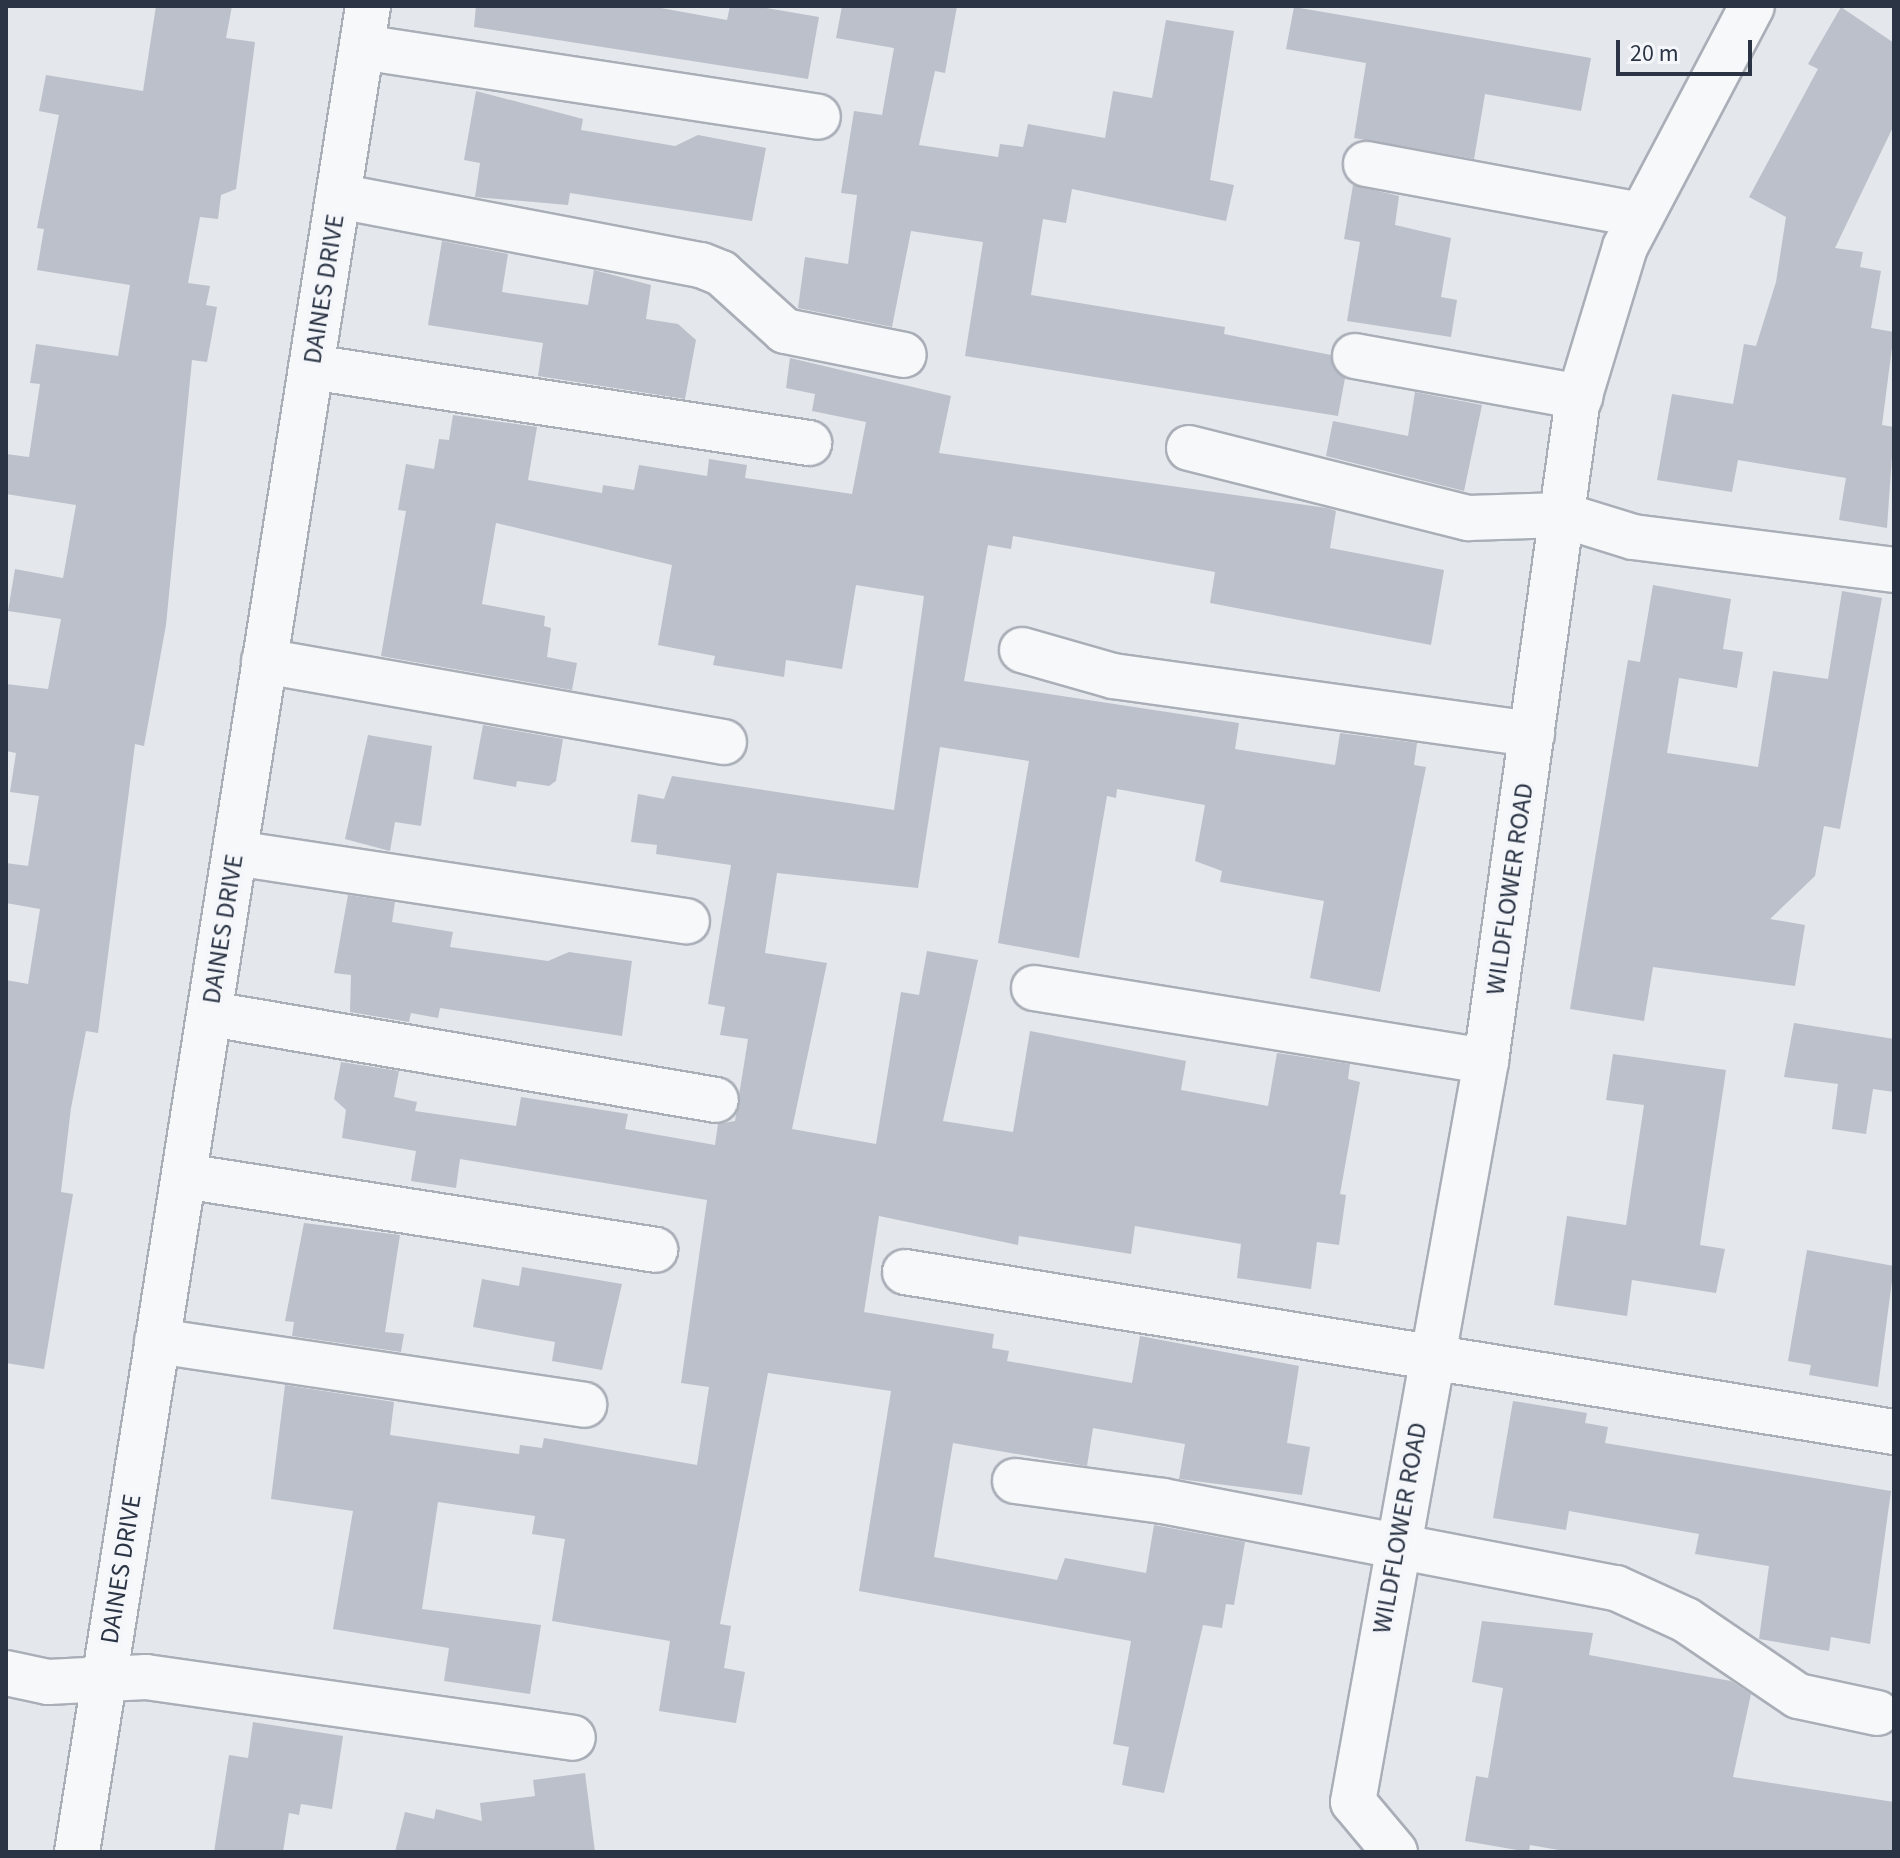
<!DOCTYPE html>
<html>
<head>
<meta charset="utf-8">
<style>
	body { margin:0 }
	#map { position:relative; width:1900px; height:1858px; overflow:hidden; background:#e4e7ec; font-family:"Source Sans 3",sans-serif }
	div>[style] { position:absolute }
	.building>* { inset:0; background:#bbc0ca }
	.roads { filter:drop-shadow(2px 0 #a9aeb7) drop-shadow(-2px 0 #a9aeb7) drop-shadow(0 2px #a9aeb7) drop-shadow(0 -2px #a9aeb7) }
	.minor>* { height:44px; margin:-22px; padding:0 22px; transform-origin:22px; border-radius:22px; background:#f7f8fa }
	span { translate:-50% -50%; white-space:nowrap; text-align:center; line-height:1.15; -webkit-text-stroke:8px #f4f6f9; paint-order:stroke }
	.street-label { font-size:26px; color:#2b3445 }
	.frame { position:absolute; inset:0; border:8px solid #2b3445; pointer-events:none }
	.scale { position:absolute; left:1616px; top:40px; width:136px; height:36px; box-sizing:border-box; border:4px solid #2b3445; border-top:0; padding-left:10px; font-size:24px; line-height:28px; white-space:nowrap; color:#2b3445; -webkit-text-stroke:6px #f4f6f9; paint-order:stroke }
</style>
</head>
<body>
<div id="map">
	<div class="building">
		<i style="clip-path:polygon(156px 6px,232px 6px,226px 38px,255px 42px,236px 189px,221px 195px,218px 219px,200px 217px,188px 283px,210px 286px,206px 305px,217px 307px,207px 362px,192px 360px,166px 625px,144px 746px,135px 744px,98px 1033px,86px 1031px,71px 1108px,61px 1192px,73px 1194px,44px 1369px,6px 1363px,6px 980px,28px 984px,40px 909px,6px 903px,6px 863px,28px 866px,39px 796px,10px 792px,16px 753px,6px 751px,6px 684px,48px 689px,61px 619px,8px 611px,15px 569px,63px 578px,76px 505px,6px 494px,6px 454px,29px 457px,40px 384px,30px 383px,36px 344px,118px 356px,130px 285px,37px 270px,44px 229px,37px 228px,59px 115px,39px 111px,46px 75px,143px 91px)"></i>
		<i style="clip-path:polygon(476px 6px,650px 6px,727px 20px,730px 6px,754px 6px,819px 17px,808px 79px,474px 27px)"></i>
		<i style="clip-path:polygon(842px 6px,957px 6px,945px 73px,935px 71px,919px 145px,998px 157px,1000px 144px,1023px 147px,1028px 124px,1105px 138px,1113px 91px,1152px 98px,1166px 20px,1234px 31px,1210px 180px,1234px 185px,1226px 221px,1072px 189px,1066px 223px,1043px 219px,1031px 295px,1225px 327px,1224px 334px,1331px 355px,1345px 378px,1338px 416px,965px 356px,983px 242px,911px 231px,892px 327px,798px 308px,805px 257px,848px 264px,857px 195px,841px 193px,854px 111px,882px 115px,894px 48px,836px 38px)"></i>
		<i style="clip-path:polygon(1294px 7px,1591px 58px,1581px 111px,1485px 94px,1474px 159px,1354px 138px,1366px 63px,1286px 49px)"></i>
		<i style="clip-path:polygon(1841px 7px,1894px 43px,1894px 125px,1835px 248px,1863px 252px,1860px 267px,1881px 271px,1871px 328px,1894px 332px,1882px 425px,1894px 427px,1887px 528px,1839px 520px,1846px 478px,1738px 460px,1732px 492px,1657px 480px,1672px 394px,1733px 404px,1744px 344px,1756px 346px,1776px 282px,1786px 217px,1749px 197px,1818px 69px,1808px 64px)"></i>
		<i style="clip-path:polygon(476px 91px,583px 119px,581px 130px,675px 146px,698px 135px,766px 148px,752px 221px,570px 193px,568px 205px,475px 197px,480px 163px,464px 160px)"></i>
		<i style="clip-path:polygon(1353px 185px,1399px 196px,1395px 225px,1451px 238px,1441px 297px,1457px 300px,1451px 337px,1347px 321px,1360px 242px,1344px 239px)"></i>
		<i style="clip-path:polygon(442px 241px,508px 254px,502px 292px,588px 305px,594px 270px,651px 285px,646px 319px,678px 324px,696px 340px,685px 399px,538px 376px,543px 343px,428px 325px)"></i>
		<i style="clip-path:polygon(790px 358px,951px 396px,939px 453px,1327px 508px,1336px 511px,1330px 548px,1444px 570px,1431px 645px,1210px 603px,1215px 572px,1013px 536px,1011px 549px,988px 545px,964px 681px,1239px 723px,1235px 749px,1335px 765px,1340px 733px,1417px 743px,1414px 765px,1426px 767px,1380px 992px,1310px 978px,1324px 901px,1220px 882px,1222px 871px,1195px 861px,1205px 805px,1117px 789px,1116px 798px,1107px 796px,1079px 958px,998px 943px,1029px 761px,940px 747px,918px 888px,777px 873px,765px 953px,827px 963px,792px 1129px,876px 1144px,901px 992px,919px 995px,927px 951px,978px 960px,943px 1121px,1013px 1132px,1030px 1031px,1186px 1061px,1181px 1090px,1268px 1106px,1277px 1053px,1350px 1064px,1348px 1079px,1360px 1082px,1340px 1194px,1346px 1195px,1339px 1245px,1317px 1242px,1311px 1289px,1237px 1278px,1241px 1244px,1135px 1226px,1131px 1254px,1019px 1236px,1018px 1245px,879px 1216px,864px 1312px,994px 1334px,992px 1348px,1009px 1351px,1007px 1361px,1132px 1383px,1140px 1336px,1299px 1366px,1287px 1443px,1310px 1447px,1302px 1495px,1179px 1479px,1185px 1444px,1093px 1428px,1087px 1466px,953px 1443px,934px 1557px,1057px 1580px,1065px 1558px,1146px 1573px,1154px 1525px,1245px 1542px,1234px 1605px,1226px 1604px,1222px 1628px,1203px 1625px,1164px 1793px,1122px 1785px,1129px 1747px,1113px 1744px,1131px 1641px,859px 1591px,891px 1391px,768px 1373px,720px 1624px,731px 1626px,724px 1668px,745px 1672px,736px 1723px,659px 1711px,670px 1641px,552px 1621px,565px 1539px,532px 1534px,535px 1516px,438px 1502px,422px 1609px,541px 1625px,530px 1694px,444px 1681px,449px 1648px,333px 1629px,353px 1511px,271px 1499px,285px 1385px,394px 1402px,390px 1435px,519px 1454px,520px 1445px,542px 1448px,544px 1438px,697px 1465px,709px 1387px,681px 1383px,707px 1200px,460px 1159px,456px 1188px,411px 1181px,416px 1151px,342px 1138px,346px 1110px,334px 1099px,341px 1062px,399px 1071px,394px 1097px,417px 1102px,415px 1111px,516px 1126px,521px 1097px,628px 1114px,625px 1129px,715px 1145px,718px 1124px,735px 1121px,748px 1039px,720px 1035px,725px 1007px,708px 1004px,731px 865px,656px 854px,657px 845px,631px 842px,638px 794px,664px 799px,672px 776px,894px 810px,924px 596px,856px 585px,842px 669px,786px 660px,784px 677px,743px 670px,713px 665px,715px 656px,658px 645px,672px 565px,496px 523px,482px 604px,545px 616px,544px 626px,551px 628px,547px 657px,577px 663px,572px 690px,381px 656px,406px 511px,398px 510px,406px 464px,434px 469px,439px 439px,449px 440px,453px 415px,537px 427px,528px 480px,602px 493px,603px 485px,634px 490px,639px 465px,707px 476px,709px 459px,747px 465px,745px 478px,852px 494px,866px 422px,812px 411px,815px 394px,786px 388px)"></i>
		<i style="clip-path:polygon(1415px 392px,1482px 405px,1464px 491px,1326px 456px,1333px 421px,1408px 436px)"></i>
		<i style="clip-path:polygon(1653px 585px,1731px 599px,1723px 649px,1743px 652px,1737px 688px,1679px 678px,1667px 753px,1758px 767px,1773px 671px,1828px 679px,1842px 591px,1882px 598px,1840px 829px,1824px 826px,1815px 876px,1770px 919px,1805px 925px,1795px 986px,1653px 967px,1644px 1021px,1570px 1009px,1628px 660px,1640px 662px)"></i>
		<i style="clip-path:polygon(483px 725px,563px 739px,556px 781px,549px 786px,517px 781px,516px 787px,473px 779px)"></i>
		<i style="clip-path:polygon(368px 735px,432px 746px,421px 826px,395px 822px,390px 851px,345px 839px)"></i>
		<i style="clip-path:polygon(348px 895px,395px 902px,392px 922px,453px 932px,450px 947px,548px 961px,569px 952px,632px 961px,622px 1036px,440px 1008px,438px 1018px,411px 1013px,409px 1022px,350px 1012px,351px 975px,334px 973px)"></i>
		<i style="clip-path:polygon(1794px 1023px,1894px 1039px,1894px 1092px,1873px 1089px,1866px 1134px,1832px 1129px,1838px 1084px,1784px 1077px)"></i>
		<i style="clip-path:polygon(1613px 1054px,1726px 1070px,1700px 1245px,1725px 1249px,1716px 1293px,1632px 1280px,1627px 1316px,1554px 1305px,1567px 1216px,1626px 1225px,1644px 1105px,1606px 1100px)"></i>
		<i style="clip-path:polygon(304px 1223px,400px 1235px,385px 1332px,404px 1334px,401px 1352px,292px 1336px,294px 1322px,285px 1321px)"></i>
		<i style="clip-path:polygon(1807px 1250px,1894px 1266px,1878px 1387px,1809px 1375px,1811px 1365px,1788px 1361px)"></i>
		<i style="clip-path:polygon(522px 1267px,622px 1284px,602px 1370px,552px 1361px,555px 1342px,473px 1327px,482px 1279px,519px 1286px)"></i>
		<i style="clip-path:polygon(1513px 1401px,1587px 1413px,1585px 1423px,1608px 1427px,1605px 1443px,1891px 1491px,1870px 1644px,1831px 1637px,1829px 1651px,1759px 1639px,1769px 1566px,1695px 1554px,1699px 1534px,1569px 1511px,1566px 1530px,1493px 1518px)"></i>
		<i style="clip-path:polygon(1482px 1621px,1593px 1633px,1589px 1655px,1731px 1681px,1751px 1694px,1733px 1777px,1894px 1802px,1894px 1852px,1570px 1852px,1530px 1845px,1529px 1852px,1465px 1841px,1476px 1776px,1488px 1778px,1503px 1688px,1472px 1682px)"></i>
		<i style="clip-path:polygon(253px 1722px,343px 1736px,332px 1809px,301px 1804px,299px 1815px,289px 1813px,283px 1852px,214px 1852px,229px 1755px,248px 1758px)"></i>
		<i style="clip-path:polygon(585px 1773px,595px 1852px,395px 1852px,405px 1812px,434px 1819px,436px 1809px,482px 1821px,480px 1803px,535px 1796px,533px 1780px)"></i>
	</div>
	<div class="roads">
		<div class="minor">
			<i style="left:362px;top:47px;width:461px;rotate:8.7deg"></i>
			<i style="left:1366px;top:164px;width:280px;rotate:10.5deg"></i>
			<i style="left:338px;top:196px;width:369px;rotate:10.8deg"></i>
			<i style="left:701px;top:265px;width:22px;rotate:22deg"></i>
			<i style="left:721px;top:273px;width:86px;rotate:42.2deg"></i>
			<i style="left:785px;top:331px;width:121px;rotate:11.4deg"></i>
			<i style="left:1355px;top:356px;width:229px;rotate:10.3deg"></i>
			<i style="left:311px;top:367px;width:504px;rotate:8.68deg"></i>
			<i style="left:1189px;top:448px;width:288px;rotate:14.1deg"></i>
			<i style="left:1468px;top:518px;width:94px;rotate:-1.8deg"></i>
			<i style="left:1562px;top:515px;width:74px;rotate:17.2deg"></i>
			<i style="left:1633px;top:537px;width:263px;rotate:7.2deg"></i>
			<i style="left:1022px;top:650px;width:95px;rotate:15.9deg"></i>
			<i style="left:1113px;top:676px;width:423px;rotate:7.9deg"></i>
			<i style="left:264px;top:661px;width:467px;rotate:10deg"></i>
			<i style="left:235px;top:853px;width:457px;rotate:8.6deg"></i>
			<i style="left:1034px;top:988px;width:458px;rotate:9.2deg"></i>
			<i style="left:211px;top:1014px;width:512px;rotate:9.66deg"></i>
			<i style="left:184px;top:1176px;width:477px;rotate:8.9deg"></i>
			<i style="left:905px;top:1272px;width:1002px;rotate:9.19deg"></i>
			<i style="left:157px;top:1341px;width:432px;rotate:8.5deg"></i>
			<i style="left:1015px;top:1481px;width:149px;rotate:7.7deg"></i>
			<i style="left:1163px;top:1501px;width:461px;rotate:10.9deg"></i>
			<i style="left:1616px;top:1588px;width:77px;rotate:24.6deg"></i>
			<i style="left:1686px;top:1620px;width:135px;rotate:34.2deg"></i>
			<i style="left:1798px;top:1696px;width:81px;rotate:12.1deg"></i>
			<i style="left:6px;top:1673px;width:43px;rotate:12.1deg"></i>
			<i style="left:48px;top:1682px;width:98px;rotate:-2.9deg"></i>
			<i style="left:146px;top:1677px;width:431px;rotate:8.1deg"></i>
			<i style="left:77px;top:1852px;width:1869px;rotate:-81.04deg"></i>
			<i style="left:1395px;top:1852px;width:65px;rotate:-130deg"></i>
			<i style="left:1353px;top:1802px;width:753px;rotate:-79.82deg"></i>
			<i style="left:1486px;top:1061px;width:662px;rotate:-82.1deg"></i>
			<i style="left:1577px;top:405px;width:165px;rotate:-73.1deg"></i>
			<i style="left:1625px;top:247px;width:272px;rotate:-62.2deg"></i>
		</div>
	</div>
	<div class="street-label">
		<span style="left:324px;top:289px;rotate:-81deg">DAINES DRIVE</span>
		<span style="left:1510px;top:889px;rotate:-82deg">WILDFLOWER ROAD</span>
		<span style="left:223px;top:929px;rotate:-81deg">DAINES DRIVE</span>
		<span style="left:1400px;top:1528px;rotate:-80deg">WILDFLOWER ROAD</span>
		<span style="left:121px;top:1569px;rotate:-81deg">DAINES DRIVE</span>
	</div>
	<div class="frame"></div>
	<div class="scale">20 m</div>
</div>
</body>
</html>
